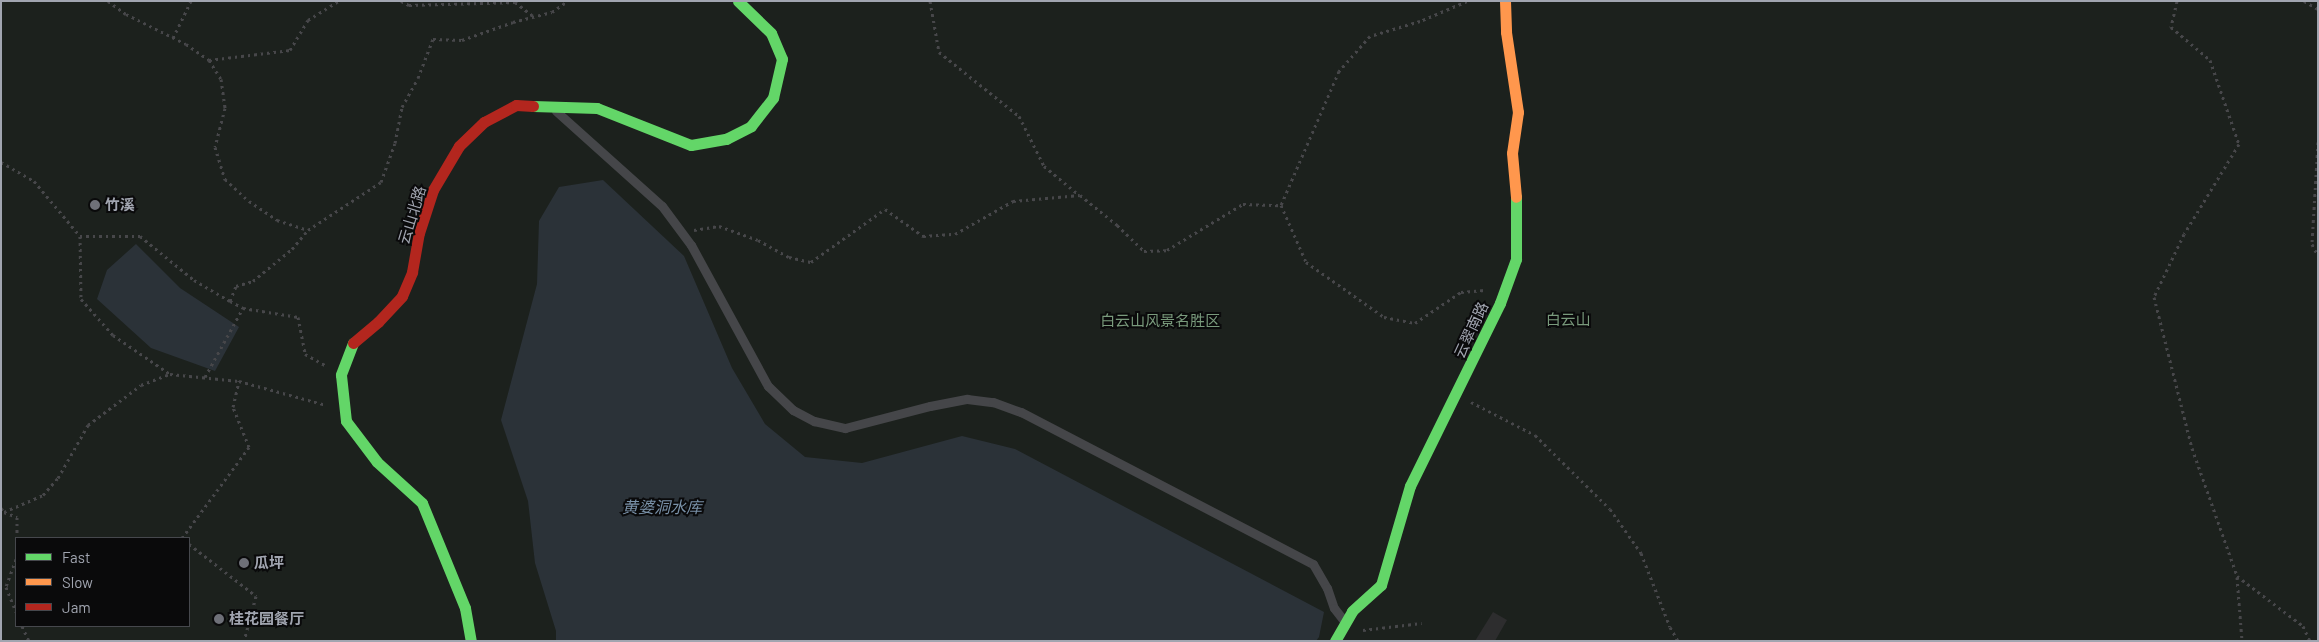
<!DOCTYPE html>
<html>
<head>
<meta charset="utf-8">
<style>
	body { margin:0 }
	#map { position:relative; width:2319px; height:642px; overflow:hidden; background:#0f0f10; font-family:Barlow,"Noto Sans SC",sans-serif }
	div>[style] { position:absolute }
	.green>* { inset:0; background:#1c211d }
	.water>* { inset:0; background:#2b3238 }
	.building>* { inset:0; background:#2d2d2e }
	.path>* { height:3px; margin-top:-1.5px; transform-origin:0; background:repeating-linear-gradient(90deg,#47474a 0 2.5px,transparent 0 6.5px) }
	.lane>* { height:9px; margin:-4.5px; padding:0 4.5px; transform-origin:4.5px; border-radius:4.5px; background:#454649 }
	.fast>* { height:11px; margin:-5.5px; padding:0 5.5px; transform-origin:5.5px; border-radius:5.5px; background:#63d668 }
	.slow>* { height:11px; margin:-5.5px; padding:0 5.5px; transform-origin:5.5px; border-radius:5.5px; background:#ff974d }
	.jam>* { height:11px; margin:-5.5px; padding:0 5.5px; transform-origin:5.5px; border-radius:5.5px; background:#b3261e }
	.dots>* { width:14px; height:14px; translate:-50% -50%; box-sizing:border-box; border:2px solid #0a0a0b; border-radius:50% }
	span { translate:-50% -50%; white-space:nowrap; text-align:center; line-height:1.15; -webkit-text-stroke:4px #0a0a0b; paint-order:stroke }
	.poi-label { font-size:15px; color:#a1a5b0; font-weight:700 }
	.left { translate:0 -50%; text-align:left }
	.street-label { font-size:15px; color:#a1a5b0 }
	.park-label { font-size:15px; color:#799a7c }
	.water-label { font-size:16px; color:#7a92a9; font-style:italic }
	.frame { position:absolute; inset:0; border:2px solid #a1a5b0; pointer-events:none }
	.legend { position:absolute; left:15px; top:537px; width:175px; height:90px; box-sizing:border-box; background:#0a0a0b; border:1px solid #46484d; margin:0; padding:6px 9px; list-style:none; font-size:15px; color:#a1a5b0 }
	.legend li { display:flex; align-items:center; gap:10px; height:25px }
	.legend b { width:25px; border:1px solid #46484d }
</style>
</head>
<body>
<div id="map">
	<div class="green">
		<i style="clip-path:polygon(evenodd,1px 1px,2318px 1px,2318px 641px,1px 641px,1px 1px,16px 538px,189px 538px,189px 626px,16px 626px,16px 538px)"></i>
	</div>
	<div class="water">
		<i style="clip-path:polygon(603px 180px,684px 256px,732px 368px,765px 424px,805px 457px,862px 463px,962px 436px,1015px 449px,1324px 612px,1319px 637px,1316px 641px,556px 641px,556px 631px,535px 563px,528px 501px,501px 420px,537px 284px,539px 221px,559px 187px)"></i>
		<i style="clip-path:polygon(136px 244px,180px 288px,239px 327px,215px 371px,151px 348px,97px 299px,107px 270px)"></i>
	</div>
	<div class="building">
		<i style="clip-path:polygon(1493px 612px,1507px 620px,1495px 641px,1475px 641px)"></i>
	</div>
	<div class="path">
		<i style="left:108px;top:1px;width:22px;rotate:36deg"></i>
		<i style="left:126px;top:14px;width:67px;rotate:26.6deg"></i>
		<i style="left:186px;top:44px;width:28px;rotate:35deg"></i>
		<i style="left:209px;top:60px;width:22px;rotate:58deg"></i>
		<i style="left:221px;top:79px;width:29px;rotate:82deg"></i>
		<i style="left:225px;top:108px;width:40px;rotate:104.4deg"></i>
		<i style="left:215px;top:147px;width:34px;rotate:73deg"></i>
		<i style="left:225px;top:179px;width:33px;rotate:43deg"></i>
		<i style="left:249px;top:201px;width:34px;rotate:34deg"></i>
		<i style="left:277px;top:220px;width:32px;rotate:18deg"></i>
		<i style="left:401px;top:1px;width:9px;rotate:27deg"></i>
		<i style="left:409px;top:5px;width:106px;rotate:-1.6deg"></i>
		<i style="left:515px;top:2px;width:24px;rotate:38deg"></i>
		<i style="left:930px;top:1px;width:52px;rotate:80deg"></i>
		<i style="left:939px;top:52px;width:102px;rotate:38.7deg"></i>
		<i style="left:1019px;top:116px;width:56px;rotate:63.4deg"></i>
		<i style="left:1044px;top:166px;width:45px;rotate:39.6deg"></i>
		<i style="left:1467px;top:1px;width:51px;rotate:156.9deg"></i>
		<i style="left:1420px;top:21px;width:52px;rotate:163.3deg"></i>
		<i style="left:1370px;top:36px;width:47px;rotate:131.5deg"></i>
		<i style="left:1339px;top:71px;width:146px;rotate:113.4deg"></i>
		<i style="left:1281px;top:205px;width:62px;rotate:66.3deg"></i>
		<i style="left:1306px;top:262px;width:95px;rotate:35.2deg"></i>
		<i style="left:1384px;top:317px;width:32px;rotate:11deg"></i>
		<i style="left:1415px;top:323px;width:55px;rotate:-34deg"></i>
		<i style="left:1461px;top:292px;width:24px;rotate:-5deg"></i>
		<i style="left:2177px;top:1px;width:27px;rotate:103deg"></i>
		<i style="left:2171px;top:27px;width:51px;rotate:40.2deg"></i>
		<i style="left:2210px;top:60px;width:89px;rotate:71deg"></i>
		<i style="left:2239px;top:144px;width:105px;rotate:121.4deg"></i>
		<i style="left:2184px;top:234px;width:70px;rotate:115.5deg"></i>
		<i style="left:2154px;top:297px;width:156px;rotate:75.9deg"></i>
		<i style="left:2192px;top:448px;width:136px;rotate:70.6deg"></i>
		<i style="left:2237px;top:576px;width:83px;rotate:37.1deg"></i>
		<i style="left:2303px;top:626px;width:17px;rotate:65deg"></i>
		<i style="left:2304px;top:1px;width:16px;rotate:30deg"></i>
		<i style="left:173px;top:38px;width:41px;rotate:-64.1deg"></i>
		<i style="left:209px;top:60px;width:82px;rotate:-7deg"></i>
		<i style="left:290px;top:50px;width:35px;rotate:-59deg"></i>
		<i style="left:308px;top:20px;width:36px;rotate:-32deg"></i>
		<i style="left:2318px;top:142px;width:102px;rotate:93.4deg"></i>
		<i style="left:2312px;top:244px;width:13px;rotate:63deg"></i>
		<i style="left:1px;top:162px;width:38px;rotate:30deg"></i>
		<i style="left:34px;top:181px;width:72px;rotate:50.1deg"></i>
		<i style="left:80px;top:236px;width:60px"></i>
		<i style="left:140px;top:236px;width:70px;rotate:39.2deg"></i>
		<i style="left:194px;top:280px;width:42px;rotate:30.3deg"></i>
		<i style="left:230px;top:301px;width:15px;rotate:28deg"></i>
		<i style="left:243px;top:308px;width:56px;rotate:9.3deg"></i>
		<i style="left:298px;top:317px;width:38px;rotate:79deg"></i>
		<i style="left:305px;top:354px;width:23px;rotate:29deg"></i>
		<i style="left:694px;top:230px;width:25px;rotate:-9deg"></i>
		<i style="left:719px;top:226px;width:41px;rotate:19.7deg"></i>
		<i style="left:758px;top:240px;width:35px;rotate:29deg"></i>
		<i style="left:789px;top:257px;width:23px;rotate:13deg"></i>
		<i style="left:811px;top:262px;width:91px;rotate:-35.6deg"></i>
		<i style="left:885px;top:209px;width:47px;rotate:35.4deg"></i>
		<i style="left:923px;top:236px;width:32px;rotate:-4deg"></i>
		<i style="left:955px;top:234px;width:67px;rotate:-29.6deg"></i>
		<i style="left:1013px;top:201px;width:67px;rotate:-5.1deg"></i>
		<i style="left:1080px;top:195px;width:48px;rotate:39deg"></i>
		<i style="left:1117px;top:225px;width:37px;rotate:44deg"></i>
		<i style="left:1144px;top:251px;width:23px;rotate:-2deg"></i>
		<i style="left:1167px;top:250px;width:89px;rotate:-31.2deg"></i>
		<i style="left:1243px;top:204px;width:38px;rotate:2deg"></i>
		<i style="left:80px;top:236px;width:63px;rotate:89.1deg"></i>
		<i style="left:81px;top:299px;width:48px;rotate:48.4deg"></i>
		<i style="left:113px;top:335px;width:69px;rotate:34.4deg"></i>
		<i style="left:230px;top:301px;width:16px;rotate:-68deg"></i>
		<i style="left:236px;top:286px;width:18px;rotate:-16deg"></i>
		<i style="left:253px;top:281px;width:50px;rotate:-39.4deg"></i>
		<i style="left:292px;top:249px;width:25px;rotate:-50deg"></i>
		<i style="left:308px;top:230px;width:87px;rotate:-33.3deg"></i>
		<i style="left:381px;top:182px;width:41px;rotate:-70.3deg"></i>
		<i style="left:395px;top:143px;width:37px;rotate:-79deg"></i>
		<i style="left:402px;top:107px;width:33px;rotate:-61deg"></i>
		<i style="left:418px;top:78px;width:42px;rotate:-69deg"></i>
		<i style="left:433px;top:39px;width:29px;rotate:2deg"></i>
		<i style="left:462px;top:40px;width:54px;rotate:-19.4deg"></i>
		<i style="left:513px;top:22px;width:40px;rotate:-14.4deg"></i>
		<i style="left:552px;top:12px;width:19px;rotate:-35deg"></i>
		<i style="left:205px;top:377px;width:79px;rotate:-61.2deg"></i>
		<i style="left:1471px;top:402px;width:72px;rotate:27.3deg"></i>
		<i style="left:1535px;top:435px;width:105px;rotate:44.6deg"></i>
		<i style="left:1610px;top:509px;width:54px;rotate:54.8deg"></i>
		<i style="left:1641px;top:553px;width:79px;rotate:68.6deg"></i>
		<i style="left:1670px;top:627px;width:16px;rotate:60deg"></i>
		<i style="left:1px;top:508px;width:5px;rotate:53deg"></i>
		<i style="left:4px;top:512px;width:43px;rotate:-23.6deg"></i>
		<i style="left:43px;top:495px;width:23px;rotate:-49deg"></i>
		<i style="left:58px;top:478px;width:61px;rotate:-60.5deg"></i>
		<i style="left:88px;top:425px;width:66px;rotate:-37deg"></i>
		<i style="left:141px;top:385px;width:31px;rotate:-21deg"></i>
		<i style="left:170px;top:374px;width:69px;rotate:5.8deg"></i>
		<i style="left:239px;top:381px;width:90px;rotate:15.4deg"></i>
		<i style="left:4px;top:512px;width:14px;rotate:21deg"></i>
		<i style="left:17px;top:517px;width:21px;rotate:90deg"></i>
		<i style="left:182px;top:538px;width:113px;rotate:-53.6deg"></i>
		<i style="left:249px;top:447px;width:43px;rotate:-111.8deg"></i>
		<i style="left:233px;top:407px;width:27px;rotate:-77deg"></i>
		<i style="left:189px;top:544px;width:85px;rotate:37.8deg"></i>
		<i style="left:256px;top:596px;width:47px;rotate:104.9deg"></i>
		<i style="left:16px;top:559px;width:30px;rotate:110deg"></i>
		<i style="left:6px;top:587px;width:27px;rotate:68deg"></i>
		<i style="left:2237px;top:577px;width:64px;rotate:85.5deg"></i>
		<i style="left:22px;top:626px;width:17px;rotate:65deg"></i>
		<i style="left:1363px;top:630px;width:59px;rotate:-6.8deg"></i>
	</div>
	<div class="lane">
		<i style="left:556px;top:111px;width:142px;rotate:41.9deg"></i>
		<i style="left:662px;top:206px;width:49px;rotate:53.4deg"></i>
		<i style="left:691px;top:245px;width:161px;rotate:61.4deg"></i>
		<i style="left:768px;top:386px;width:35px;rotate:44deg"></i>
		<i style="left:793px;top:410px;width:24px;rotate:28deg"></i>
		<i style="left:814px;top:421px;width:32px;rotate:13deg"></i>
		<i style="left:845px;top:428px;width:88px;rotate:-14.5deg"></i>
		<i style="left:930px;top:406px;width:38px;rotate:-11deg"></i>
		<i style="left:967px;top:399px;width:26px;rotate:7deg"></i>
		<i style="left:993px;top:402px;width:30px;rotate:20deg"></i>
		<i style="left:1021px;top:412px;width:329px;rotate:27.5deg"></i>
		<i style="left:1313px;top:564px;width:28px;rotate:60deg"></i>
		<i style="left:1327px;top:588px;width:21px;rotate:71deg"></i>
		<i style="left:1334px;top:608px;width:16px;rotate:52deg"></i>
	</div>
	<div class="fast">
		<i style="left:533px;top:106px;width:64px;rotate:1.8deg"></i>
		<i style="left:597px;top:108px;width:101px;rotate:21.5deg"></i>
		<i style="left:691px;top:145px;width:36px;rotate:-10deg"></i>
		<i style="left:726px;top:139px;width:28px;rotate:-27deg"></i>
		<i style="left:751px;top:126px;width:36px;rotate:-52deg"></i>
		<i style="left:773px;top:98px;width:40px;rotate:-77deg"></i>
		<i style="left:782px;top:59px;width:28px;rotate:-113deg"></i>
		<i style="left:771px;top:33px;width:46px;rotate:-135.9deg"></i>
		<i style="left:353px;top:343px;width:34px;rotate:111deg"></i>
		<i style="left:341px;top:375px;width:46px;rotate:83.8deg"></i>
		<i style="left:346px;top:421px;width:51px;rotate:52.9deg"></i>
		<i style="left:377px;top:462px;width:61px;rotate:42.3deg"></i>
		<i style="left:422px;top:503px;width:113px;rotate:67.7deg"></i>
		<i style="left:465px;top:608px;width:34px;rotate:80deg"></i>
		<i style="left:1335px;top:641px;width:34px;rotate:-60deg"></i>
		<i style="left:1352px;top:611px;width:39px;rotate:-42deg"></i>
		<i style="left:1381px;top:585px;width:103px;rotate:-73.7deg"></i>
		<i style="left:1410px;top:486px;width:204px;rotate:-63.8deg"></i>
		<i style="left:1500px;top:303px;width:47px;rotate:-70deg"></i>
		<i style="left:1516px;top:259px;width:62px;rotate:-90deg"></i>
	</div>
	<div class="slow">
		<i style="left:1505px;top:1px;width:31px;rotate:88deg"></i>
		<i style="left:1506px;top:32px;width:81px;rotate:81.5deg"></i>
		<i style="left:1518px;top:112px;width:41px;rotate:98.3deg"></i>
		<i style="left:1512px;top:153px;width:44px;rotate:84.8deg"></i>
	</div>
	<div class="jam">
		<i style="left:353px;top:343px;width:33px;rotate:-40deg"></i>
		<i style="left:378px;top:322px;width:35px;rotate:-47deg"></i>
		<i style="left:402px;top:296px;width:26px;rotate:-67deg"></i>
		<i style="left:412px;top:272px;width:40px;rotate:-80deg"></i>
		<i style="left:419px;top:233px;width:45px;rotate:-72deg"></i>
		<i style="left:433px;top:190px;width:51px;rotate:-59.4deg"></i>
		<i style="left:459px;top:146px;width:35px;rotate:-44deg"></i>
		<i style="left:484px;top:122px;width:36px;rotate:-28deg"></i>
		<i style="left:516px;top:105px;width:17px;rotate:3deg"></i>
	</div>
	<div class="dots">
		<i style="left:95px;top:205px;background:#6e7078"></i>
		<i style="left:244px;top:563px;background:#6e7078"></i>
		<i style="left:219px;top:619px;background:#6e7078"></i>
	</div>
	<div class="poi-label">
		<span class="left" style="left:105px;top:205px">竹溪</span>
		<span class="left" style="left:254px;top:563px">瓜坪</span>
		<span class="left" style="left:229px;top:619px">桂花园餐厅</span>
	</div>
	<div class="street-label">
		<span style="left:412px;top:215px;rotate:-73deg">云山北路</span>
		<span style="left:1471px;top:330px;rotate:-65deg">云翠南路</span>
	</div>
	<div class="park-label">
		<span style="left:1568px;top:320px">白云山</span>
		<span style="left:1160px;top:321px">白云山风景名胜区</span>
	</div>
	<div class="water-label">
		<span style="left:662px;top:507px">黄婆洞水库</span>
	</div>
	<div class="frame"></div>
	<ul class="legend">
	<li><b style="height:6px;background:#63d668"></b>Fast</li>
	<li><b style="height:6px;background:#ff974d"></b>Slow</li>
	<li><b style="height:6px;background:#b3261e"></b>Jam</li>
	</ul>
</div>
</body>
</html>
